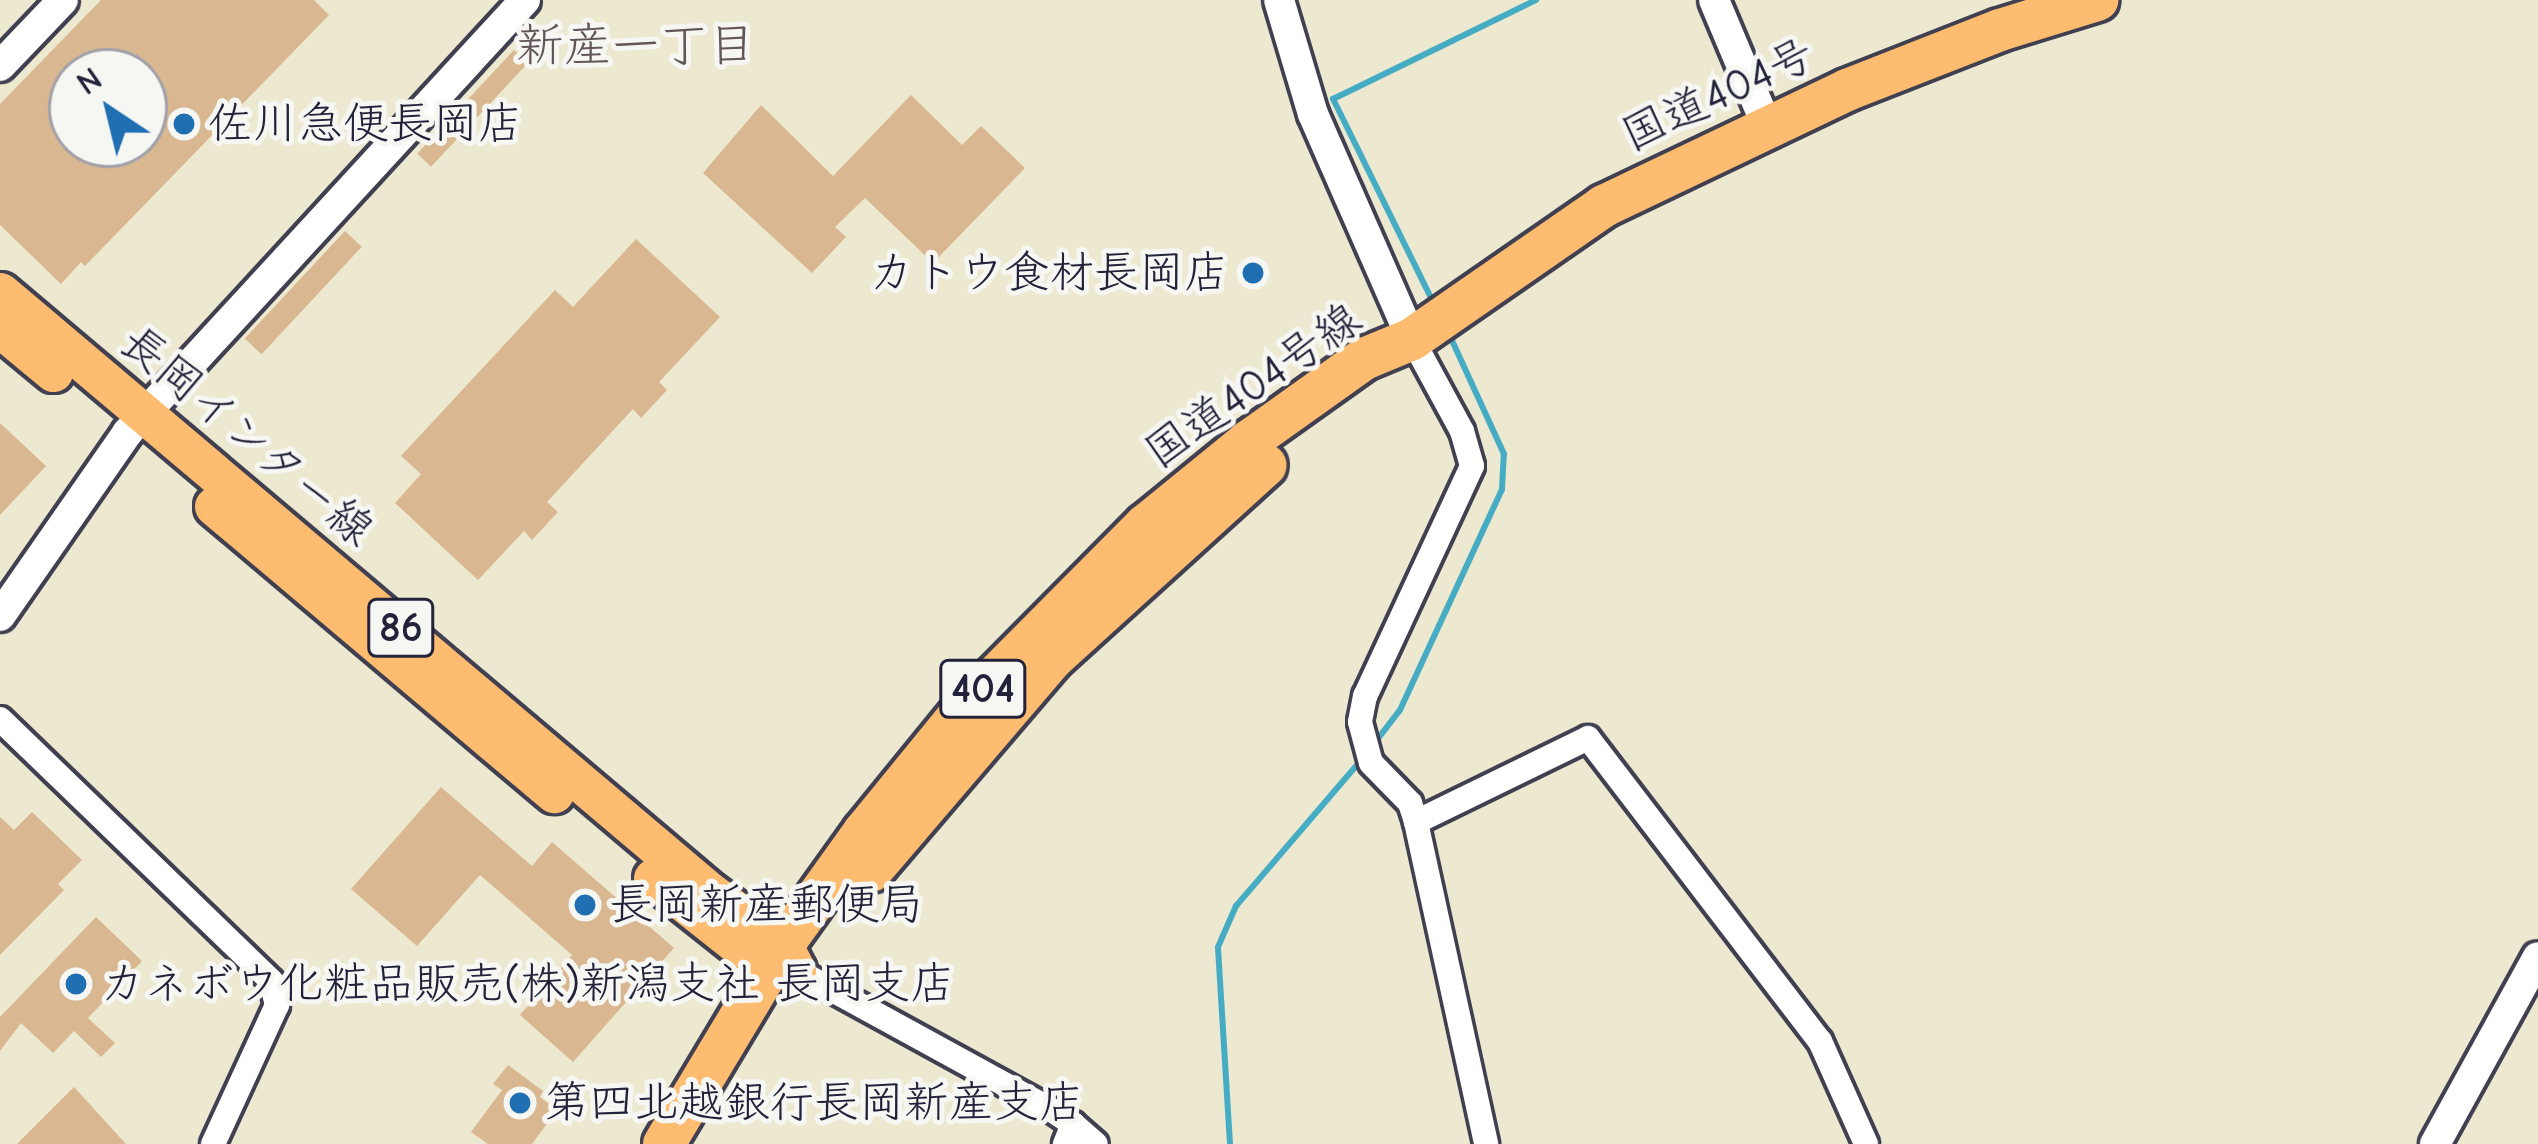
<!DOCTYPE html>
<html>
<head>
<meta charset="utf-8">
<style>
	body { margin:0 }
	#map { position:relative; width:2538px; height:1144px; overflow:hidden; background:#ede8d0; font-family:"Comic Neue","Klee One",sans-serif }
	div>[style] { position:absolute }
	.stream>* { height:6px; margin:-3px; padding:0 3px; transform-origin:3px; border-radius:3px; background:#45acc4 }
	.building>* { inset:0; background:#d9b891; transform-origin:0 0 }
	.roads { filter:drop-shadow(3px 0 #404051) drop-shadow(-3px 0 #404051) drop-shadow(0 3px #404051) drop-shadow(0 -3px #404051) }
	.minor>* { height:24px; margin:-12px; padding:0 12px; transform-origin:12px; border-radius:12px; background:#fff }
	.tertiary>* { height:30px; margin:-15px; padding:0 15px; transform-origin:15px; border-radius:15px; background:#fff }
	.primary>* { height:39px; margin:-19.5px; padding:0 19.5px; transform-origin:19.5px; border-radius:19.5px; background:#fdbc70 }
	.trunk>* { height:42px; margin:-21px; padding:0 21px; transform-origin:21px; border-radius:21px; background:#fdbc70 }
	.dots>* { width:33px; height:33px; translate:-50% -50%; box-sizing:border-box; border:6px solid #f6f6f2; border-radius:50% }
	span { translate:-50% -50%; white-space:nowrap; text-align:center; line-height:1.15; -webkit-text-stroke:10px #f6f6f2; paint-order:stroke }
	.shield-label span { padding:3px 9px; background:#f6f6f2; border:3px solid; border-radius:9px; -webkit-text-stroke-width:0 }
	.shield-label { font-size:42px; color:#22223b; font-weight:700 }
	.street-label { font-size:45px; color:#22223b }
	.poi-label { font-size:45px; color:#22223b }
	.left { translate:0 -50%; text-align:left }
	.right { translate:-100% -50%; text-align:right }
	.neighbourhood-label { font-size:48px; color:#625659 }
	.north { position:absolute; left:48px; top:48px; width:120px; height:120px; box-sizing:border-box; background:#f6f6f2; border:3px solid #a1a1a9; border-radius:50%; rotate:325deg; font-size:33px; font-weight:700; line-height:48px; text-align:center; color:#22223b }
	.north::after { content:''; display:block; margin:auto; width:42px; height:54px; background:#1f6fb2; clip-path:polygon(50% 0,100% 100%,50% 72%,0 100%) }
</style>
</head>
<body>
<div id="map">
	<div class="stream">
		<i style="left:1435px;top:306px;width:231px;rotate:-116.2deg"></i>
		<i style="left:1333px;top:99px;width:226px;rotate:-26deg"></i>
		<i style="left:1373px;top:745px;width:44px;rotate:-52.4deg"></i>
		<i style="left:1400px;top:710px;width:243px;rotate:-65.2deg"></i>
		<i style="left:1502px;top:489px;width:35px;rotate:-87deg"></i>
		<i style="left:1504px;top:454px;width:132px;rotate:-114.6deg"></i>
		<i style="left:1230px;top:1144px;width:197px;rotate:-93.5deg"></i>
		<i style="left:1218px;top:947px;width:45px;rotate:-66.3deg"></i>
		<i style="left:1236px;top:906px;width:192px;rotate:-49.4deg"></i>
	</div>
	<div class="building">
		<i style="clip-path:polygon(evenodd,101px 0,314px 0,329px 15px,85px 266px,81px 262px,61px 284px,0 225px,0 104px,101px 0,72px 72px,144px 72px,144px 144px,72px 144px,72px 72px)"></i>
		<i style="left:514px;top:50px;width:19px;height:142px;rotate:43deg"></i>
		<i style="clip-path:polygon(911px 95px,962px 145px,981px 126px,1025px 168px,933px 263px,865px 198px,835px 227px,846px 237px,812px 273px,703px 173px,761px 105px,833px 176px)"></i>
		<i style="left:345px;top:231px;width:23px;height:147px;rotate:43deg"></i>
		<i style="clip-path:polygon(636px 239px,720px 317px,659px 382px,667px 390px,641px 418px,633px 409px,547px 502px,558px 512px,532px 540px,524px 531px,478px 580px,395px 503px,421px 474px,401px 456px,555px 290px,573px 307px)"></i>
		<i style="clip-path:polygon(0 423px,46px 466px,0 515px)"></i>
		<i style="clip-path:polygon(441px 787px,532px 866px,552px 842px,674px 948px,573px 1062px,520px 1015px,572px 955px,480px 875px,417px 946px,351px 889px)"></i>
		<i style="clip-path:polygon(32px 812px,82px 860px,58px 884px,64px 890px,0 955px,0 817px,14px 830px)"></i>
		<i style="clip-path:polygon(96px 917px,142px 961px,88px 1018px,115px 1043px,101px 1057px,74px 1031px,53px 1053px,21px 1023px,0 1051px,0 1017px)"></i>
		<i style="clip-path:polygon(508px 1065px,543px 1091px,540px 1097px,557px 1110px,532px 1144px,488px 1144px,471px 1132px,502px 1090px,493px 1084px)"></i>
		<i style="clip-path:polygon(74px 1087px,126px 1144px,17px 1144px)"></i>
	</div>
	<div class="roads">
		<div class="minor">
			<i style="left:1412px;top:339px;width:105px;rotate:61.5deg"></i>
			<i style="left:1462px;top:431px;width:36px;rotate:74deg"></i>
			<i style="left:1472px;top:466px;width:254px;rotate:114.9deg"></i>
			<i style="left:1365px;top:696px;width:26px;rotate:101deg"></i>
			<i style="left:1360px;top:722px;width:42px;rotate:75deg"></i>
			<i style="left:1371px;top:763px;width:56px;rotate:45.7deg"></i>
			<i style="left:1410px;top:803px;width:20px;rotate:72deg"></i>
			<i style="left:1416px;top:822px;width:330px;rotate:77.7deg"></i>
			<i style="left:0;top:719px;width:377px;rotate:44deg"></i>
			<i style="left:271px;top:981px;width:25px;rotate:76deg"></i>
			<i style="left:277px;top:1005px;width:153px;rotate:114.7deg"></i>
			<i style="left:1416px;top:822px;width:191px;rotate:-26deg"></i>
			<i style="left:1588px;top:738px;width:382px;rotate:52.6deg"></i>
			<i style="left:1820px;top:1041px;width:113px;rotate:65.9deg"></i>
			<i style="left:796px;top:970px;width:295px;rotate:28.7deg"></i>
			<i style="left:1055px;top:1112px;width:22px;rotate:34deg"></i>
			<i style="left:1073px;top:1124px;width:22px;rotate:112deg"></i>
			<i style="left:1073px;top:1124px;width:30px;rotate:41deg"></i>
		</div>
		<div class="tertiary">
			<i style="left:1279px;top:0;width:119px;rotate:73.4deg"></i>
			<i style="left:1313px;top:114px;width:246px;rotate:66.3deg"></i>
			<i style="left:1714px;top:0;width:134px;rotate:67.2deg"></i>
			<i style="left:0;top:66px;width:91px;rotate:-46.3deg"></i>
			<i style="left:0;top:616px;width:223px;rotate:-55.2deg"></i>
			<i style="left:127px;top:433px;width:588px;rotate:-47.41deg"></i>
			<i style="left:2435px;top:1144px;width:213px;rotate:-61.2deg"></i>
		</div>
		<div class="primary">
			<i style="left:0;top:292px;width:930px;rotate:40.2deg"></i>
			<i style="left:710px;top:892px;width:90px;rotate:36deg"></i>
			<i style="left:783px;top:945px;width:28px;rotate:63deg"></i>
			<i style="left:0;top:328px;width:69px;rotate:39.7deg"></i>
			<i style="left:214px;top:506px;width:445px;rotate:40.2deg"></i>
			<i style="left:653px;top:878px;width:147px;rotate:38.4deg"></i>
			<i style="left:768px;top:969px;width:28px;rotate:2deg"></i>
		</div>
		<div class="trunk">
			<i style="left:871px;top:871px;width:280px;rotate:-49.5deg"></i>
			<i style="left:1053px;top:658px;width:287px;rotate:-42.2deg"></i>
			<i style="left:664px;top:1144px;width:232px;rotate:-59.1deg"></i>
			<i style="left:783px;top:945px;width:139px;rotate:-54.4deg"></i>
			<i style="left:864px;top:832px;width:169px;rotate:-50.8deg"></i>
			<i style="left:971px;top:701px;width:248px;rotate:-45.2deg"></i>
			<i style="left:1146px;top:525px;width:133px;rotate:-39.2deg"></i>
			<i style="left:1249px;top:441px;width:141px;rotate:-35.5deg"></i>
			<i style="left:1364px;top:359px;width:52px;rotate:-22.6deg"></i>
			<i style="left:1412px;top:339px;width:234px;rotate:-34.7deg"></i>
			<i style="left:1604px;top:206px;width:269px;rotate:-25.5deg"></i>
			<i style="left:1847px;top:90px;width:164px;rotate:-21.4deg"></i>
			<i style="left:2000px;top:30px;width:102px;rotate:-17.2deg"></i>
		</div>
	</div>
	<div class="dots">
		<i style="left:184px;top:124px;background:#1f6fb2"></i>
		<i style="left:1253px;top:273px;background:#1f6fb2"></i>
		<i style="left:585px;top:905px;background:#1f6fb2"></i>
		<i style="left:76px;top:984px;background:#1f6fb2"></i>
		<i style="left:520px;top:1103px;background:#1f6fb2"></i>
	</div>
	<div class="shield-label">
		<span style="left:401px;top:628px">86</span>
		<span style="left:983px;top:689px">404</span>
	</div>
	<div class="street-label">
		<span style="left:1718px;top:95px;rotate:-25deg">国道404号</span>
		<span style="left:1253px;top:386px;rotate:-35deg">国道404号線</span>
		<span style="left:247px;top:436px;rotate:40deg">長岡インター線</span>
	</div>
	<div class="poi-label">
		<span class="left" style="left:208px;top:124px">佐川急便長岡店</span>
		<span class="right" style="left:1229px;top:273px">カトウ食材長岡店</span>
		<span class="left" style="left:609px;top:905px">長岡新産郵便局</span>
		<span class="left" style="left:100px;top:984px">カネボウ化粧品販売(株)新潟支社 長岡支店</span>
		<span class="left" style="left:544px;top:1103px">第四北越銀行長岡新産支店</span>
	</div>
	<div class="neighbourhood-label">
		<span style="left:636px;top:46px">新産一丁目</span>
	</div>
	<div class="north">N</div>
</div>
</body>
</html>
